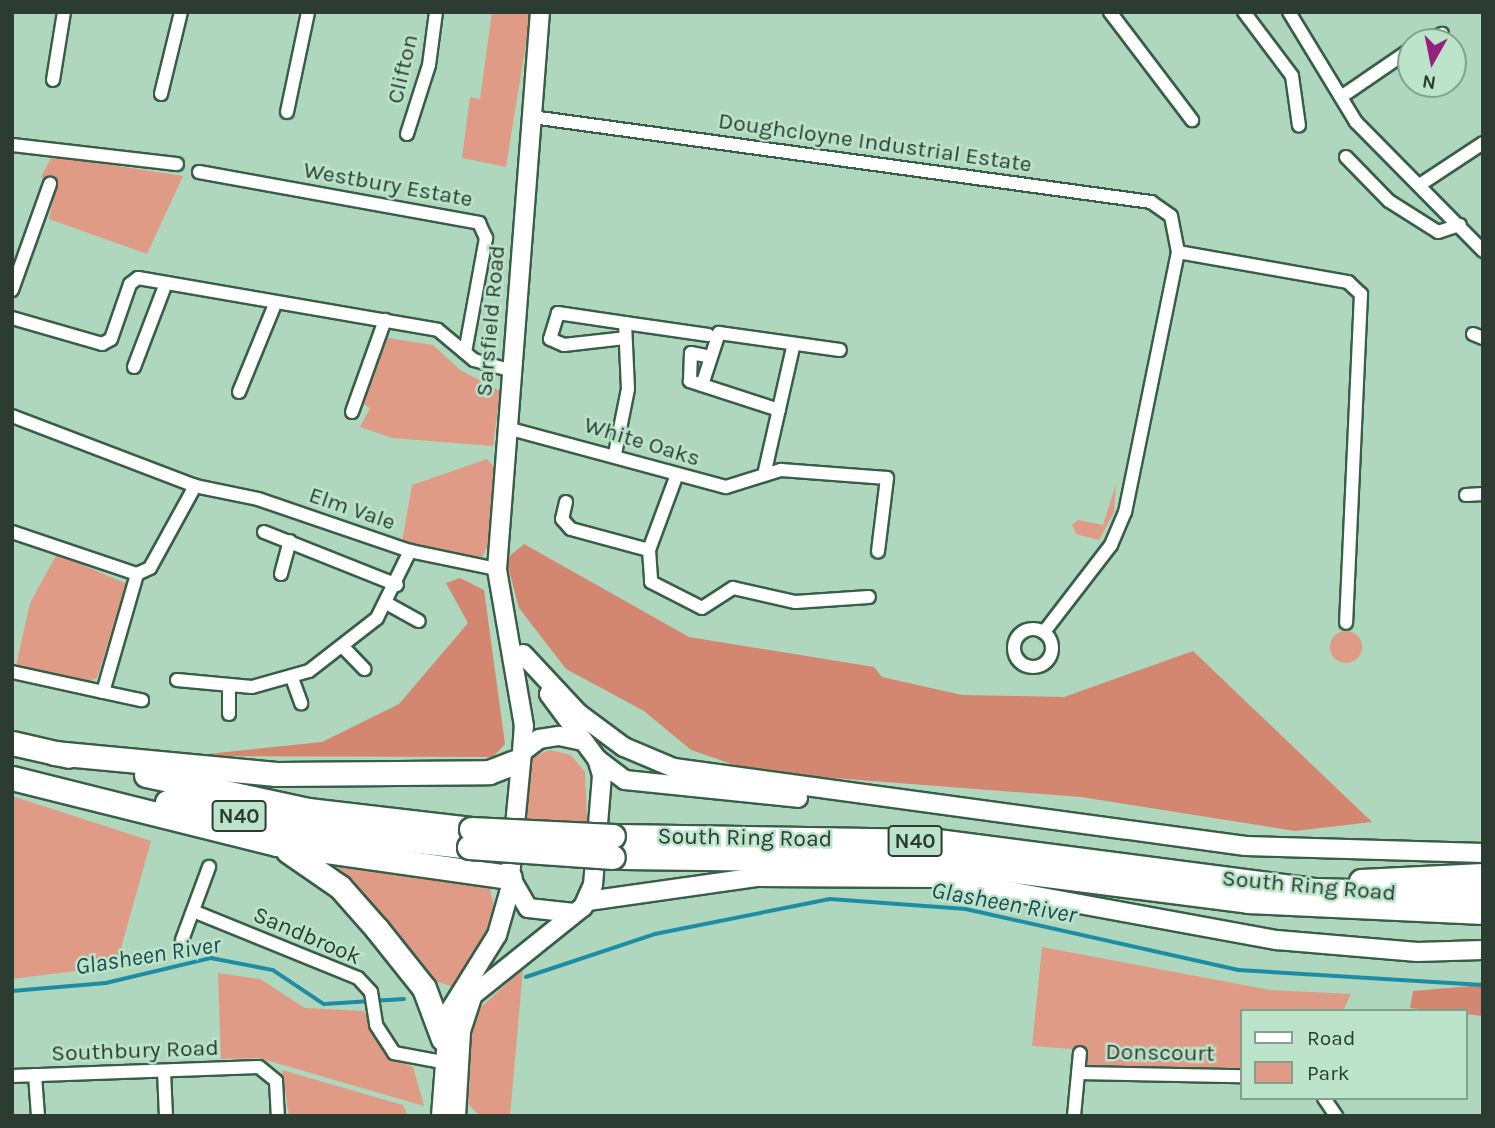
<!DOCTYPE html>
<html>
<head>
<meta charset="utf-8">
<style>
	body { margin:0 }
	#map { position:relative; width:1495px; height:1128px; overflow:hidden; background:#aed7bd; font-family:Karla,sans-serif }
	div>[style] { position:absolute }
	.green>* { inset:0; background:#e09b86 }
	.round { border-radius:50% }
	.forest>* { inset:0; background:#d38771 }
	.stream>* { height:3.5px; margin:-1.75px; padding:0 1.75px; transform-origin:1.75px; border-radius:1.75px; background:#1d8da6 }
	.roads { filter:drop-shadow(2px 0 #395e48) drop-shadow(-2px 0 #395e48) drop-shadow(0 2px #395e48) drop-shadow(0 -2px #395e48) }
	.street>* { height:12px; margin:-6px; padding:0 6px; transform-origin:6px; border-radius:6px; background:#fff }
	.street>.ring { margin:-6px; padding:0; box-sizing:content-box; background:none; border:12px solid #fff; border-radius:50% }
	.secondary>* { height:18px; margin:-9px; padding:0 9px; transform-origin:9px; border-radius:9px; background:#fff }
	.highway>* { height:23px; margin:-11.5px; padding:0 11.5px; transform-origin:11.5px; border-radius:11.5px; background:#fff }
	.bridges { filter:drop-shadow(2px 0 #395e48) drop-shadow(-2px 0 #395e48) drop-shadow(0 2px #395e48) drop-shadow(0 -2px #395e48) }
	.highway-bridge>* { height:23px; margin:-11.5px; padding:0 11.5px; transform-origin:11.5px; border-radius:11.5px; background:#fff }
	span { translate:-50% -50%; white-space:nowrap; text-align:center; line-height:1.15; -webkit-text-stroke:5px #bbe4ca; paint-order:stroke }
	.shield-label span { padding:2px 5px; background:#bbe4ca; border:2px solid; border-radius:5px; -webkit-text-stroke-width:0 }
	.shield-label { font-size:21px; color:#2c3c32; font-weight:700 }
	.street-label { font-size:23px; color:#2c3c32 }
	.water-label { font-size:24px; color:#1c4954; font-style:italic }
	.frame { position:absolute; inset:0; border:14px solid #2c3c32; pointer-events:none }
	.legend { position:absolute; left:1240px; top:1009px; width:228px; height:91px; box-sizing:border-box; background:#bbe4ca; border:2px solid #82a18d; margin:0; padding:9px 12px; list-style:none; font-size:21px; color:#2c3c32 }
	.legend li { display:flex; align-items:center; gap:14px; height:35px }
	.legend b { width:35px; border:2px solid #82a18d }
	.north { position:absolute; left:1397px; top:28px; width:70px; height:70px; box-sizing:border-box; background:#bbe4ca; border:2px solid #82a18d; border-radius:50%; rotate:189deg; font-size:19px; font-weight:700; line-height:28px; text-align:center; color:#2c3c32 }
	.north::after { content:''; display:block; margin:auto; width:24px; height:32px; background:#95217e; clip-path:polygon(50% 0,100% 100%,50% 72%,0 100%) }
</style>
</head>
<body>
<div id="map">
	<div class="green">
		<i style="clip-path:polygon(492px 12px,531px 12px,506px 167px,462px 158px,470px 97px,480px 99px)"></i>
		<i style="clip-path:polygon(52px 156px,183px 176px,147px 254px,49px 219px,56px 184px,41px 177px)"></i>
		<i style="clip-path:polygon(387px 338px,433px 345px,460px 370px,500px 391px,493px 446px,392px 438px,360px 427px,370px 408px,362px 403px)"></i>
		<i style="clip-path:polygon(487px 459px,497px 470px,491px 539px,480px 561px,402px 542px,412px 485px)"></i>
		<i style="clip-path:polygon(1116px 484px,1114px 512px,1099px 540px,1076px 534px,1072px 525px,1078px 520px,1103px 525px)"></i>
		<i style="clip-path:polygon(57px 554px,127px 584px,97px 678px,85px 683px,16px 666px,30px 603px)"></i>
		<i class="round" style="left:1330px;top:631px;width:32px;height:32px"></i>
		<i style="clip-path:polygon(550px 750px,571px 755px,585px 772px,587px 822px,526px 819px,524px 780px,533px 757px)"></i>
		<i style="clip-path:polygon(12px 796px,151px 841px,116px 966px,12px 979px)"></i>
		<i style="clip-path:polygon(338px 860px,473px 877px,490px 889px,494px 906px,486px 934px,454px 987px,428px 979px,337px 873px)"></i>
		<i style="clip-path:polygon(1042px 947px,1270px 990px,1351px 994px,1343px 1011px,1241px 1011px,1241px 1069px,1085px 1067px,1086px 1050px,1032px 1046px)"></i>
		<i style="clip-path:polygon(523px 969px,510px 1116px,479px 1115px,465px 1101px,471px 1016px)"></i>
		<i style="clip-path:polygon(218px 973px,260px 979px,305px 1008px,364px 1011px,391px 1058px,413px 1067px,424px 1106px,259px 1058px,221px 1059px)"></i>
		<i style="clip-path:polygon(282px 1070px,403px 1105px,407px 1114px,289px 1116px)"></i>
	</div>
	<div class="forest">
		<i style="clip-path:polygon(524px 544px,689px 637px,874px 667px,882px 677px,962px 695px,1064px 697px,1193px 651px,1372px 822px,1295px 831px,1081px 797px,755px 772px,691px 750px,644px 711px,566px 669px,519px 608px,506px 559px)"></i>
		<i style="clip-path:polygon(460px 578px,484px 590px,505px 744px,493px 757px,188px 756px,322px 742px,399px 704px,468px 623px,446px 583px)"></i>
		<i style="clip-path:polygon(1483px 985px,1483px 1016px,1410px 1008px,1413px 991px)"></i>
	</div>
	<div class="stream">
		<i style="left:526px;top:977px;width:136px;rotate:-18.4deg"></i>
		<i style="left:655px;top:934px;width:178px;rotate:-11.3deg"></i>
		<i style="left:830px;top:899px;width:136px;rotate:4.2deg"></i>
		<i style="left:966px;top:909px;width:279px;rotate:12.6deg"></i>
		<i style="left:1238px;top:970px;width:245px;rotate:3.5deg"></i>
		<i style="left:12px;top:991px;width:94px;rotate:-4.9deg"></i>
		<i style="left:106px;top:983px;width:108px;rotate:-13.4deg"></i>
		<i style="left:211px;top:958px;width:63px;rotate:11deg"></i>
		<i style="left:273px;top:970px;width:61px;rotate:33.7deg"></i>
		<i style="left:324px;top:1004px;width:80px;rotate:-3.6deg"></i>
	</div>
	<div class="roads">
		<div class="street">
			<i style="left:1110px;top:12px;width:136px;rotate:52.8deg"></i>
			<i style="left:1244px;top:12px;width:80px;rotate:53.1deg"></i>
			<i style="left:1292px;top:76px;width:50px;rotate:82deg"></i>
			<i style="left:1289px;top:12px;width:129px;rotate:58.7deg"></i>
			<i style="left:1356px;top:122px;width:181px;rotate:45.4deg"></i>
			<i style="left:1426px;top:42px;width:18px;rotate:-27deg"></i>
			<i style="left:53px;top:80px;width:69px;rotate:-80.8deg"></i>
			<i style="left:161px;top:94px;width:84px;rotate:-76.3deg"></i>
			<i style="left:1341px;top:97px;width:85px;rotate:-34.4deg"></i>
			<i style="left:287px;top:112px;width:102px;rotate:-78.1deg"></i>
			<i style="left:532px;top:117px;width:625px;rotate:7.82deg"></i>
			<i style="left:1151px;top:202px;width:24px;rotate:35deg"></i>
			<i style="left:1171px;top:216px;width:37px;rotate:79deg"></i>
			<i style="left:1178px;top:252px;width:265px;rotate:101.5deg"></i>
			<i style="left:1125px;top:512px;width:36px;rotate:113deg"></i>
			<i style="left:1111px;top:545px;width:110px;rotate:127.6deg"></i>
			<i style="left:407px;top:134px;width:72px;rotate:-72.3deg"></i>
			<i style="left:429px;top:65px;width:53px;rotate:-82.5deg"></i>
			<i style="left:12px;top:145px;width:166px;rotate:6.6deg"></i>
			<i style="left:1346px;top:157px;width:62px;rotate:45.7deg"></i>
			<i style="left:1389px;top:201px;width:58px;rotate:32.3deg"></i>
			<i style="left:1438px;top:232px;width:23px;rotate:-18deg"></i>
			<i style="left:199px;top:172px;width:285px;rotate:10.3deg"></i>
			<i style="left:479px;top:223px;width:17px;rotate:65deg"></i>
			<i style="left:486px;top:238px;width:116px;rotate:100.4deg"></i>
			<i style="left:1421px;top:184px;width:74px;rotate:-33.5deg"></i>
			<i style="left:1178px;top:252px;width:173px;rotate:10deg"></i>
			<i style="left:1348px;top:282px;width:18px;rotate:43deg"></i>
			<i style="left:1361px;top:294px;width:329px;rotate:92.6deg"></i>
			<i style="left:12px;top:290px;width:113px;rotate:-70.3deg"></i>
			<i style="left:12px;top:318px;width:94px;rotate:16.1deg"></i>
			<i style="left:102px;top:344px;width:10px;rotate:-29deg"></i>
			<i style="left:111px;top:339px;width:58px;rotate:-70.9deg"></i>
			<i style="left:130px;top:284px;width:10px;rotate:-37deg"></i>
			<i style="left:138px;top:278px;width:304px;rotate:9.8deg"></i>
			<i style="left:438px;top:330px;width:47px;rotate:39.8deg"></i>
			<i style="left:474px;top:360px;width:40px;rotate:16deg"></i>
			<i style="left:625px;top:323px;width:68px;rotate:-171.5deg"></i>
			<i style="left:558px;top:313px;width:27px;rotate:107deg"></i>
			<i style="left:550px;top:339px;width:15px;rotate:23deg"></i>
			<i style="left:564px;top:345px;width:61px;rotate:-6.5deg"></i>
			<i style="left:1473px;top:334px;width:11px;rotate:22deg"></i>
			<i style="left:134px;top:367px;width:90px;rotate:-69.1deg"></i>
			<i style="left:702px;top:385px;width:13px;rotate:-162deg"></i>
			<i style="left:690px;top:381px;width:28px;rotate:-88deg"></i>
			<i style="left:691px;top:353px;width:20px;rotate:11deg"></i>
			<i style="left:239px;top:392px;width:97px;rotate:-67.7deg"></i>
			<i style="left:779px;top:410px;width:81px;rotate:-162deg"></i>
			<i style="left:702px;top:385px;width:55px;rotate:-71.9deg"></i>
			<i style="left:719px;top:333px;width:122px;rotate:8deg"></i>
			<i style="left:352px;top:412px;width:98px;rotate:-70.3deg"></i>
			<i style="left:12px;top:416px;width:196px;rotate:20.9deg"></i>
			<i style="left:507px;top:428px;width:227px;rotate:15.1deg"></i>
			<i style="left:726px;top:487px;width:58px;rotate:-17.2deg"></i>
			<i style="left:781px;top:470px;width:106px;rotate:4.3deg"></i>
			<i style="left:887px;top:478px;width:74px;rotate:97deg"></i>
			<i style="left:615px;top:454px;width:66px;rotate:-78.7deg"></i>
			<i style="left:628px;top:389px;width:66px;rotate:-92.6deg"></i>
			<i style="left:625px;top:323px;width:84px;rotate:8.2deg"></i>
			<i style="left:764px;top:475px;width:131px;rotate:-77.2deg"></i>
			<i style="left:676px;top:477px;width:78px;rotate:110.3deg"></i>
			<i style="left:649px;top:550px;width:32px;rotate:86deg"></i>
			<i style="left:651px;top:582px;width:57px;rotate:27deg"></i>
			<i style="left:702px;top:608px;width:37px;rotate:-33deg"></i>
			<i style="left:733px;top:588px;width:64px;rotate:12.7deg"></i>
			<i style="left:795px;top:602px;width:74px;rotate:-3.9deg"></i>
			<i style="left:1466px;top:495px;width:17px;rotate:-3deg"></i>
			<i style="left:566px;top:502px;width:17px;rotate:103deg"></i>
			<i style="left:562px;top:519px;width:13px;rotate:48deg"></i>
			<i style="left:571px;top:529px;width:81px;rotate:15.1deg"></i>
			<i style="left:12px;top:532px;width:132px;rotate:18.6deg"></i>
			<i style="left:137px;top:574px;width:14px;rotate:-25deg"></i>
			<i style="left:150px;top:568px;width:94px;rotate:-61.2deg"></i>
			<i style="left:195px;top:486px;width:64px;rotate:11.7deg"></i>
			<i style="left:258px;top:499px;width:161px;rotate:18.9deg"></i>
			<i style="left:410px;top:551px;width:89px;rotate:11.7deg"></i>
			<i style="left:264px;top:532px;width:143px;rotate:21.7deg"></i>
			<i style="left:281px;top:574px;width:34px;rotate:-75deg"></i>
			<i style="left:388px;top:604px;width:35px;rotate:29deg"></i>
			<i class="ring" style="left:1014px;top:629px;width:26px;height:26px"></i>
			<i style="left:345px;top:649px;width:28px;rotate:46deg"></i>
			<i style="left:12px;top:672px;width:93px;rotate:12.4deg"></i>
			<i style="left:103px;top:692px;width:123px;rotate:-73.9deg"></i>
			<i style="left:292px;top:678px;width:27px;rotate:70deg"></i>
			<i style="left:177px;top:680px;width:75px;rotate:5.3deg"></i>
			<i style="left:252px;top:687px;width:59px;rotate:-15.7deg"></i>
			<i style="left:309px;top:671px;width:86px;rotate:-37.9deg"></i>
			<i style="left:377px;top:618px;width:75px;rotate:-63.8deg"></i>
			<i style="left:103px;top:692px;width:40px;rotate:12deg"></i>
			<i style="left:229px;top:714px;width:27px;rotate:-90deg"></i>
			<i style="left:193px;top:911px;width:178px;rotate:22.1deg"></i>
			<i style="left:358px;top:978px;width:19px;rotate:47deg"></i>
			<i style="left:371px;top:992px;width:33px;rotate:81deg"></i>
			<i style="left:376px;top:1025px;width:33px;rotate:57deg"></i>
			<i style="left:394px;top:1053px;width:49px;rotate:10.6deg"></i>
			<i style="left:182px;top:940px;width:78px;rotate:-69.7deg"></i>
			<i style="left:164px;top:1071px;width:45px;rotate:87.5deg"></i>
			<i style="left:1078px;top:1073px;width:163px;rotate:1.1deg"></i>
			<i style="left:35px;top:1075px;width:41px;rotate:85.8deg"></i>
			<i style="left:12px;top:1076px;width:247px;rotate:-2.1deg"></i>
			<i style="left:259px;top:1067px;width:22px;rotate:39deg"></i>
			<i style="left:276px;top:1081px;width:35px;rotate:87deg"></i>
			<i style="left:1324px;top:1098px;width:22px;rotate:56deg"></i>
			<i style="left:1074px;top:1116px;width:63px;rotate:-84.6deg"></i>
		</div>
		<div class="secondary">
			<i style="left:523px;top:654px;width:81px;rotate:47deg"></i>
			<i style="left:578px;top:713px;width:57px;rotate:36.5deg"></i>
			<i style="left:624px;top:747px;width:54px;rotate:22.8deg"></i>
			<i style="left:674px;top:768px;width:577px;rotate:7.77deg"></i>
			<i style="left:1246px;top:846px;width:237px;rotate:1.7deg"></i>
			<i style="left:522px;top:752px;width:26px;rotate:-86deg"></i>
			<i style="left:524px;top:726px;width:159px;rotate:-99.8deg"></i>
			<i style="left:497px;top:569px;width:559px;rotate:-85.59deg"></i>
			<i style="left:597px;top:759px;width:35px;rotate:37deg"></i>
			<i style="left:625px;top:780px;width:174px;rotate:5.9deg"></i>
			<i style="left:588px;top:901px;width:170px;rotate:-8.1deg"></i>
			<i style="left:756px;top:877px;width:182px;rotate:0.3deg"></i>
			<i style="left:938px;top:878px;width:345px;rotate:10.4deg"></i>
			<i style="left:1277px;top:940px;width:141px;rotate:4.9deg"></i>
			<i style="left:1417px;top:952px;width:66px;rotate:-1.7deg"></i>
			<i style="left:574px;top:913px;width:46px;rotate:-173.8deg"></i>
			<i style="left:528px;top:908px;width:36px;rotate:-120deg"></i>
			<i style="left:510px;top:877px;width:126px;rotate:-84.5deg"></i>
			<i style="left:522px;top:752px;width:21px;rotate:-37deg"></i>
			<i style="left:539px;top:739px;width:20px;rotate:-9deg"></i>
			<i style="left:559px;top:736px;width:24px;rotate:12deg"></i>
			<i style="left:441px;top:1116px;width:104px;rotate:-85.6deg"></i>
			<i style="left:449px;top:1012px;width:91px;rotate:-58.1deg"></i>
			<i style="left:497px;top:935px;width:51px;rotate:-74.1deg"></i>
			<i style="left:456px;top:1116px;width:85px;rotate:-86.6deg"></i>
			<i style="left:461px;top:1031px;width:38px;rotate:-72deg"></i>
			<i style="left:473px;top:995px;width:141px;rotate:-38.7deg"></i>
			<i style="left:583px;top:907px;width:24px;rotate:-66deg"></i>
			<i style="left:593px;top:885px;width:110px;rotate:-85.3deg"></i>
			<i style="left:602px;top:775px;width:17px;rotate:-107deg"></i>
			<i style="left:597px;top:759px;width:81px;rotate:-126.4deg"></i>
		</div>
		<div class="highway">
			<i style="left:12px;top:743px;width:58px;rotate:12.8deg"></i>
			<i style="left:54px;top:753px;width:223px;rotate:5.4deg"></i>
			<i style="left:276px;top:774px;width:213px;rotate:-0.5deg"></i>
			<i style="left:489px;top:772px;width:31px;rotate:-21deg"></i>
			<i style="left:146px;top:775px;width:166px;rotate:12.2deg"></i>
			<i style="left:308px;top:810px;width:164px;rotate:6.6deg"></i>
			<i style="left:12px;top:778px;width:273px;rotate:14deg"></i>
			<i style="left:277px;top:844px;width:235px;rotate:8.1deg"></i>
			<i style="left:167px;top:802px;width:138px;rotate:10.8deg"></i>
			<i style="left:303px;top:828px;width:167px;rotate:6.5deg"></i>
			<i style="left:613px;top:836px;width:324px;rotate:0.9deg"></i>
			<i style="left:937px;top:841px;width:382px;rotate:7.4deg"></i>
			<i style="left:1316px;top:890px;width:167px;rotate:1.7deg"></i>
			<i style="left:288px;top:851px;width:63px;rotate:34.7deg"></i>
			<i style="left:340px;top:887px;width:56px;rotate:48.6deg"></i>
			<i style="left:377px;top:929px;width:75px;rotate:51.5deg"></i>
			<i style="left:424px;top:988px;width:54px;rotate:69.6deg"></i>
			<i style="left:613px;top:857px;width:324px;rotate:0.7deg"></i>
			<i style="left:937px;top:861px;width:314px;rotate:7.3deg"></i>
			<i style="left:1248px;top:901px;width:235px;rotate:2.7deg"></i>
			<i style="left:1361px;top:881px;width:122px;rotate:-2.8deg"></i>
		</div>
	</div>
	<div class="bridges">
		<div class="highway-bridge">
			<i style="left:471px;top:829px;width:142px;rotate:2.8deg"></i>
			<i style="left:469px;top:847px;width:144px;rotate:4deg"></i>
		</div>
	</div>
	<div class="shield-label">
		<span style="left:239px;top:816px">N40</span>
		<span style="left:915px;top:841px">N40</span>
	</div>
	<div class="street-label">
		<span style="left:403px;top:69px;rotate:-77deg">Clifton</span>
		<span style="left:875px;top:143px;rotate:8deg">Doughcloyne Industrial Estate</span>
		<span style="left:388px;top:185px;rotate:10deg">Westbury Estate</span>
		<span style="left:491px;top:321px;rotate:-85deg">Sarsfield Road</span>
		<span style="left:642px;top:442px;rotate:17deg">White Oaks</span>
		<span style="left:352px;top:509px;rotate:19deg">Elm Vale</span>
		<span style="left:745px;top:838px;rotate:1deg">South Ring Road</span>
		<span style="left:1309px;top:886px;rotate:5deg">South Ring Road</span>
		<span style="left:307px;top:936px;rotate:23deg">Sandbrook</span>
		<span style="left:135px;top:1051px;rotate:-2deg">Southbury Road</span>
		<span style="left:1160px;top:1053px;rotate:1deg">Donscourt</span>
	</div>
	<div class="water-label">
		<span style="left:1004px;top:903px;rotate:10deg">Glasheen River</span>
		<span style="left:148px;top:956px;rotate:-9deg">Glasheen River</span>
	</div>
	<div class="frame"></div>
	<ul class="legend">
	<li><b style="height:9px;background:#fff"></b>Road</li>
	<li><b style="height:19px;background:#e09b86"></b>Park</li>
	</ul>
	<div class="north">N</div>
</div>
</body>
</html>
